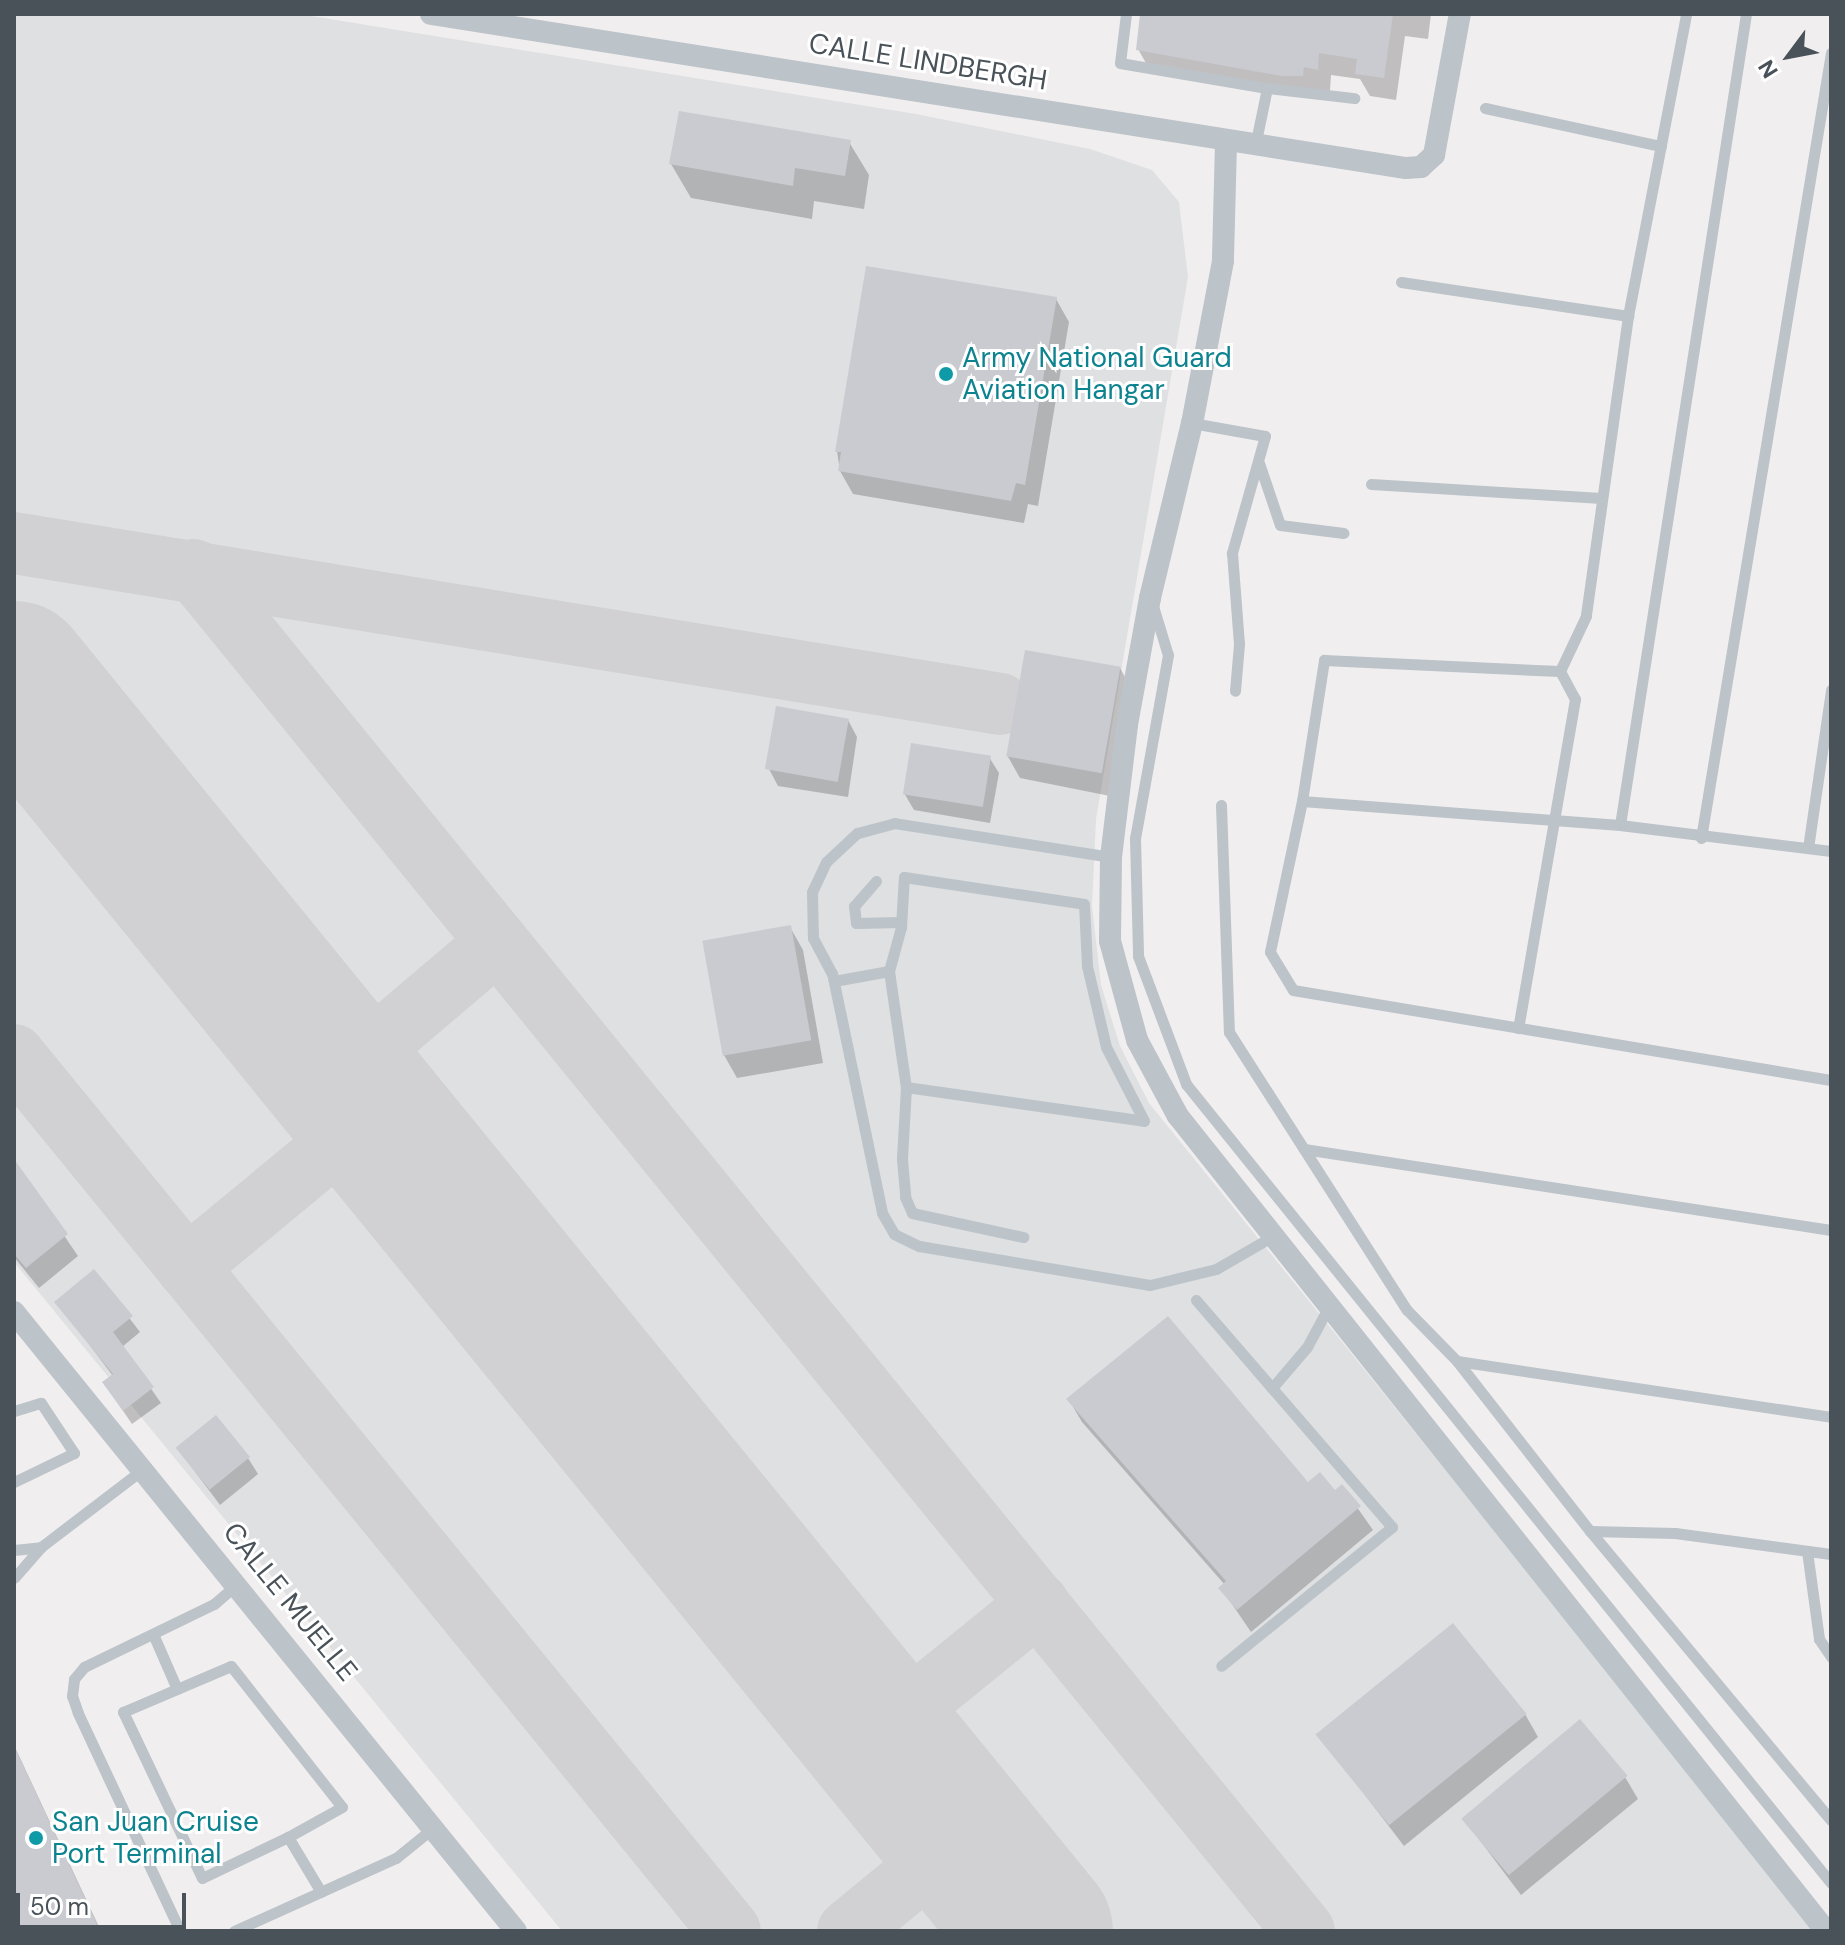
<!DOCTYPE html>
<html>
<head>
<meta charset="utf-8">
<style>
	body { margin:0 }
	#map { position:relative; width:1845px; height:1945px; overflow:hidden; background:#f1eeef; font-family:"DM Sans",sans-serif }
	div>[style] { position:absolute }
	.airport>* { inset:0; background:#dee0e2 }
	.shadow>* { inset:0; background:#0003 }
	.taxiway>* { height:62px; margin:-31px; padding:0 31px; transform-origin:31px; border-radius:31px; background:#d1d1d4 }
	.runway>* { height:152px; margin:-76px; padding:0 76px; transform-origin:76px; border-radius:76px; background:#d1d1d4 }
	.building>* { inset:0; background:#c9cbd0; transform-origin:0 0 }
	.lane>* { height:11px; margin:-5.5px; padding:0 5.5px; transform-origin:5.5px; border-radius:5.5px; background:#bcc3c9 }
	.street>* { height:22px; margin:-11px; padding:0 11px; transform-origin:11px; border-radius:11px; background:#bcc3c9 }
	.dots>* { width:22px; height:22px; translate:-50% -50%; box-sizing:border-box; border:4px solid #fff; border-radius:50% }
	span { translate:-50% -50%; white-space:nowrap; text-align:center; line-height:1.15; -webkit-text-stroke:6px #fff; paint-order:stroke }
	.street-label { font-size:28px; color:#495259 }
	.culture-label { font-size:28px; color:#0d838f }
	.left { translate:0 -50%; text-align:left }
	.frame { position:absolute; inset:0; border:16px solid #495259; pointer-events:none }
	.north { position:absolute; left:1749px; top:16px; width:80px; height:80px; -webkit-text-stroke:6px #fff; paint-order:stroke; rotate:238deg; font-size:22px; font-weight:700; line-height:32px; text-align:center; color:#495259 }
	.north::after { content:''; display:block; margin:auto; width:28px; height:36px; background:#495259; clip-path:polygon(50% 0,100% 100%,50% 72%,0 100%) }
	.scale { position:absolute; left:16px; top:1893px; width:170px; height:36px; box-sizing:border-box; border:4px solid #495259; border-top:0; padding-left:10px; font-size:24px; line-height:28px; white-space:nowrap; color:#495259; -webkit-text-stroke:6px #fff; paint-order:stroke }
</style>
</head>
<body>
<div id="map">
	<div class="airport">
		<i style="clip-path:polygon(14px 14px,299px 14px,916px 114px,1090px 149px,1152px 170px,1179px 202px,1188px 277px,1096px 819px,1092px 906px,1101px 985px,1120px 1046px,1149px 1103px,1818px 1931px,562px 1931px,14px 1262px)"></i>
	</div>
	<div class="shadow">
		<i style="clip-path:polygon(1142px 14px,1431px 14px,1428px 39px,1405px 36px,1396px 100px,1370px 96px,1360px 79px,1331px 75px,1330px 91px,1151px 72px,1138px 49px)"></i>
		<i style="clip-path:polygon(849px 142px,869px 175px,864px 209px,814px 201px,812px 219px,691px 198px,671px 164px)"></i>
		<i style="clip-path:polygon(1056px 299px,1069px 322px,1038px 506px,1028px 504px,1024px 523px,853px 494px,840px 471px,837px 451px)"></i>
		<i style="clip-path:polygon(1120px 668px,1133px 691px,1115px 797px,1020px 778px,1007px 755px)"></i>
		<i style="clip-path:polygon(848px 720px,857px 737px,848px 797px,778px 786px,769px 769px)"></i>
		<i style="clip-path:polygon(989px 757px,999px 773px,990px 823px,914px 810px,904px 793px)"></i>
		<i style="clip-path:polygon(790px 927px,803px 950px,823px 1063px,737px 1078px,724px 1055px)"></i>
		<i style="clip-path:polygon(14px 1162px,78px 1256px,39px 1288px,14px 1257px)"></i>
		<i style="clip-path:polygon(94px 1272px,140px 1332px,122px 1347px,161px 1403px,132px 1424px,104px 1383px,113px 1376px,57px 1302px)"></i>
		<i style="clip-path:polygon(1069px 1400px,1308px 1485px,1334px 1493px,1342px 1486px,1373px 1530px,1251px 1632px,1221px 1588px,1225px 1585px,1082px 1422px)"></i>
		<i style="clip-path:polygon(178px 1449px,248px 1458px,258px 1474px,220px 1505px)"></i>
		<i style="clip-path:polygon(1525px 1714px,1538px 1737px,1404px 1846px,1319px 1735px)"></i>
		<i style="clip-path:polygon(14px 1745px,101px 1931px,14px 1931px)"></i>
		<i style="clip-path:polygon(1625px 1777px,1638px 1799px,1521px 1895px,1463px 1818px)"></i>
	</div>
	<div class="taxiway">
		<i style="left:14px;top:543px;width:999px;rotate:9.27deg"></i>
		<i style="left:194px;top:570px;width:1756px;rotate:50.8deg"></i>
		<i style="left:14px;top:1055px;width:1131px;rotate:50.74deg"></i>
		<i style="left:340px;top:1076px;width:206px;rotate:-40.3deg"></i>
		<i style="left:187px;top:1267px;width:239px;rotate:-39.6deg"></i>
		<i style="left:877px;top:1735px;width:208px;rotate:-39.1deg"></i>
		<i style="left:848px;top:1931px;width:146px;rotate:-39.5deg"></i>
	</div>
	<div class="runway">
		<i style="left:14px;top:677px;width:1618px;rotate:50.79deg"></i>
	</div>
	<div class="building">
		<i style="clip-path:polygon(1140px 14px,1393px 14px,1384px 78px,1355px 74px,1357px 59px,1319px 53px,1318px 70px,1304px 67px,1303px 76px,1282px 76px,1136px 50px)"></i>
		<i style="clip-path:polygon(679px 111px,851px 140px,845px 176px,795px 168px,793px 186px,669px 164px)"></i>
		<i style="clip-path:polygon(866px 266px,1057px 297px,1025px 485px,1016px 483px,1011px 501px,838px 471px,841px 452px,835px 452px)"></i>
		<i style="left:1025px;top:650px;width:97px;height:108px;rotate:10deg"></i>
		<i style="left:776px;top:706px;width:74px;height:64px;rotate:10deg"></i>
		<i style="left:911px;top:743px;width:81px;height:52px;rotate:9deg"></i>
		<i style="left:791px;top:925px;width:117px;height:90px;rotate:80deg"></i>
		<i style="clip-path:polygon(14px 1159px,68px 1234px,26px 1268px,14px 1254px)"></i>
		<i style="clip-path:polygon(94px 1269px,133px 1316px,113px 1332px,154px 1387px,123px 1411px,102px 1382px,113px 1374px,54px 1302px)"></i>
		<i style="clip-path:polygon(1168px 1316px,1308px 1482px,1320px 1472px,1335px 1490px,1342px 1484px,1361px 1506px,1237px 1610px,1218px 1588px,1226px 1581px,1066px 1399px)"></i>
		<i style="left:216px;top:1415px;width:54px;height:52px;rotate:51deg"></i>
		<i style="left:1453px;top:1623px;width:117px;height:177px;rotate:51deg"></i>
		<i style="left:1580px;top:1719px;width:74px;height:155px;rotate:50deg"></i>
		<i style="clip-path:polygon(14px 1746px,100px 1931px,14px 1931px)"></i>
	</div>
	<div class="lane">
		<i style="left:1126px;top:14px;width:49px;rotate:97deg"></i>
		<i style="left:1120px;top:63px;width:149px;rotate:9.7deg"></i>
		<i style="left:1485px;top:108px;width:180px;rotate:12.2deg"></i>
		<i style="left:1255px;top:146px;width:59px;rotate:-78.3deg"></i>
		<i style="left:1267px;top:88px;width:88px;rotate:6.6deg"></i>
		<i style="left:1401px;top:282px;width:230px;rotate:8.5deg"></i>
		<i style="left:1628px;top:316px;width:303px;rotate:98deg"></i>
		<i style="left:1586px;top:616px;width:61px;rotate:115.3deg"></i>
		<i style="left:1628px;top:316px;width:308px;rotate:-79.1deg"></i>
		<i style="left:1192px;top:423px;width:74px;rotate:10.1deg"></i>
		<i style="left:1265px;top:436px;width:122px;rotate:105.8deg"></i>
		<i style="left:1232px;top:553px;width:91px;rotate:85.6deg"></i>
		<i style="left:1239px;top:644px;width:47px;rotate:94.9deg"></i>
		<i style="left:1259px;top:463px;width:65px;rotate:71.3deg"></i>
		<i style="left:1280px;top:525px;width:64px;rotate:7.2deg"></i>
		<i style="left:1371px;top:484px;width:231px;rotate:3.5deg"></i>
		<i style="left:1153px;top:606px;width:51px;rotate:73deg"></i>
		<i style="left:1168px;top:655px;width:186px;rotate:100.2deg"></i>
		<i style="left:1135px;top:838px;width:118px;rotate:88.5deg"></i>
		<i style="left:1138px;top:956px;width:137px;rotate:69.4deg"></i>
		<i style="left:1186px;top:1084px;width:1027px;rotate:51.09deg"></i>
		<i style="left:1302px;top:801px;width:143px;rotate:-81.1deg"></i>
		<i style="left:1324px;top:660px;width:236px;rotate:2.7deg"></i>
		<i style="left:1560px;top:671px;width:32px;rotate:62deg"></i>
		<i style="left:1575px;top:699px;width:334px;rotate:99.8deg"></i>
		<i style="left:1221px;top:805px;width:227px;rotate:88deg"></i>
		<i style="left:1229px;top:1032px;width:330px;rotate:57.4deg"></i>
		<i style="left:1407px;top:1310px;width:71px;rotate:45.6deg"></i>
		<i style="left:1457px;top:1361px;width:216px;rotate:52deg"></i>
		<i style="left:1590px;top:1531px;width:376px;rotate:50.2deg"></i>
		<i style="left:1620px;top:825px;width:821px;rotate:-81.17deg"></i>
		<i style="left:1701px;top:838px;width:796px;rotate:-80.6deg"></i>
		<i style="left:1808px;top:848px;width:160px;rotate:-81.7deg"></i>
		<i style="left:1831px;top:851px;width:213px;rotate:-173deg"></i>
		<i style="left:1620px;top:825px;width:319px;rotate:-175.7deg"></i>
		<i style="left:1302px;top:801px;width:154px;rotate:102deg"></i>
		<i style="left:1270px;top:952px;width:44px;rotate:58.8deg"></i>
		<i style="left:1293px;top:990px;width:545px;rotate:9.5deg"></i>
		<i style="left:1111px;top:857px;width:219px;rotate:-171.1deg"></i>
		<i style="left:895px;top:823px;width:39px;rotate:165deg"></i>
		<i style="left:857px;top:833px;width:42px;rotate:136.9deg"></i>
		<i style="left:826px;top:862px;width:33px;rotate:115deg"></i>
		<i style="left:812px;top:892px;width:46px;rotate:88.8deg"></i>
		<i style="left:813px;top:938px;width:40px;rotate:62deg"></i>
		<i style="left:832px;top:973px;width:245px;rotate:78.2deg"></i>
		<i style="left:882px;top:1213px;width:24px;rotate:60deg"></i>
		<i style="left:894px;top:1234px;width:28px;rotate:26deg"></i>
		<i style="left:919px;top:1246px;width:234px;rotate:9.6deg"></i>
		<i style="left:1150px;top:1285px;width:68px;rotate:-13.6deg"></i>
		<i style="left:1216px;top:1269px;width:66px;rotate:-30.1deg"></i>
		<i style="left:876px;top:881px;width:33px;rotate:131deg"></i>
		<i style="left:854px;top:906px;width:17px;rotate:83deg"></i>
		<i style="left:856px;top:923px;width:45px;rotate:-1.3deg"></i>
		<i style="left:889px;top:971px;width:46px;rotate:-74.7deg"></i>
		<i style="left:901px;top:927px;width:50px;rotate:-86.6deg"></i>
		<i style="left:904px;top:877px;width:182px;rotate:8.5deg"></i>
		<i style="left:1084px;top:904px;width:62px;rotate:87.2deg"></i>
		<i style="left:1087px;top:966px;width:83px;rotate:76.8deg"></i>
		<i style="left:1106px;top:1047px;width:83px;rotate:62.8deg"></i>
		<i style="left:834px;top:981px;width:56px;rotate:-10.3deg"></i>
		<i style="left:889px;top:971px;width:117px;rotate:81.7deg"></i>
		<i style="left:906px;top:1087px;width:72px;rotate:93.2deg"></i>
		<i style="left:902px;top:1159px;width:38px;rotate:85deg"></i>
		<i style="left:905px;top:1197px;width:17px;rotate:66deg"></i>
		<i style="left:912px;top:1213px;width:114px;rotate:12.2deg"></i>
		<i style="left:906px;top:1087px;width:240px;rotate:8.1deg"></i>
		<i style="left:1304px;top:1149px;width:533px;rotate:8.74deg"></i>
		<i style="left:1196px;top:1300px;width:300px;rotate:49.2deg"></i>
		<i style="left:1392px;top:1527px;width:220px;rotate:140.9deg"></i>
		<i style="left:1457px;top:1361px;width:378px;rotate:8.5deg"></i>
		<i style="left:1272px;top:1388px;width:54px;rotate:-49.5deg"></i>
		<i style="left:1307px;top:1347px;width:44px;rotate:-61.7deg"></i>
		<i style="left:14px;top:1411px;width:28px;rotate:-17deg"></i>
		<i style="left:41px;top:1403px;width:60px;rotate:56.6deg"></i>
		<i style="left:74px;top:1453px;width:67px;rotate:154.2deg"></i>
		<i style="left:1590px;top:1531px;width:85px;rotate:1.3deg"></i>
		<i style="left:1675px;top:1533px;width:157px;rotate:7.7deg"></i>
		<i style="left:14px;top:1550px;width:27px;rotate:-6deg"></i>
		<i style="left:41px;top:1547px;width:128px;rotate:-37.4deg"></i>
		<i style="left:1807px;top:1551px;width:89px;rotate:82.2deg"></i>
		<i style="left:1819px;top:1639px;width:22px;rotate:56deg"></i>
		<i style="left:14px;top:1578px;width:41px;rotate:-48.9deg"></i>
		<i style="left:153px;top:1634px;width:60px;rotate:66.4deg"></i>
		<i style="left:288px;top:1837px;width:95px;rotate:154.5deg"></i>
		<i style="left:202px;top:1878px;width:184px;rotate:-115.4deg"></i>
		<i style="left:123px;top:1712px;width:117px;rotate:-23.1deg"></i>
		<i style="left:231px;top:1666px;width:179px;rotate:51.8deg"></i>
		<i style="left:342px;top:1807px;width:62px;rotate:150.9deg"></i>
		<i style="left:288px;top:1837px;width:64px;rotate:59deg"></i>
		<i style="left:180px;top:1931px;width:241px;rotate:-115.1deg"></i>
		<i style="left:78px;top:1713px;width:18px;rotate:-109deg"></i>
		<i style="left:72px;top:1696px;width:17px;rotate:-83deg"></i>
		<i style="left:74px;top:1679px;width:16px;rotate:-50deg"></i>
		<i style="left:84px;top:1667px;width:144px;rotate:-25.9deg"></i>
		<i style="left:214px;top:1604px;width:30px;rotate:-41deg"></i>
		<i style="left:234px;top:1931px;width:178px;rotate:-24.3deg"></i>
		<i style="left:396px;top:1858px;width:48px;rotate:-39deg"></i>
	</div>
	<div class="street">
		<i style="left:431px;top:14px;width:987px;rotate:8.98deg"></i>
		<i style="left:1406px;top:168px;width:15px;rotate:-4deg"></i>
		<i style="left:1421px;top:167px;width:18px;rotate:-43deg"></i>
		<i style="left:1434px;top:155px;width:143px;rotate:-79.6deg"></i>
		<i style="left:1226px;top:143px;width:118px;rotate:91.5deg"></i>
		<i style="left:1223px;top:261px;width:165px;rotate:100.8deg"></i>
		<i style="left:1192px;top:423px;width:180px;rotate:103.5deg"></i>
		<i style="left:1150px;top:598px;width:129px;rotate:100.3deg"></i>
		<i style="left:1127px;top:725px;width:133px;rotate:96.9deg"></i>
		<i style="left:1111px;top:857px;width:84px;rotate:90.7deg"></i>
		<i style="left:1110px;top:941px;width:103px;rotate:74.7deg"></i>
		<i style="left:1137px;top:1040px;width:86px;rotate:61.7deg"></i>
		<i style="left:1178px;top:1116px;width:1041px;rotate:51.51deg"></i>
		<i style="left:14px;top:1312px;width:797px;rotate:50.96deg"></i>
	</div>
	<div class="dots">
		<i style="left:946px;top:374px;background:#0f9aa8"></i>
		<i style="left:36px;top:1838px;background:#0f9aa8"></i>
	</div>
	<div class="street-label">
		<span style="left:928px;top:62px;rotate:9deg">CALLE LINDBERGH</span>
		<span style="left:290px;top:1602px;rotate:51deg">CALLE MUELLE</span>
	</div>
	<div class="culture-label">
		<span class="left" style="left:962px;top:374px">Army National Guard<br>Aviation Hangar</span>
		<span class="left" style="left:52px;top:1838px">San Juan Cruise<br>Port Terminal</span>
	</div>
	<div class="frame"></div>
	<div class="north">N</div>
	<div class="scale">50 m</div>
</div>
</body>
</html>
